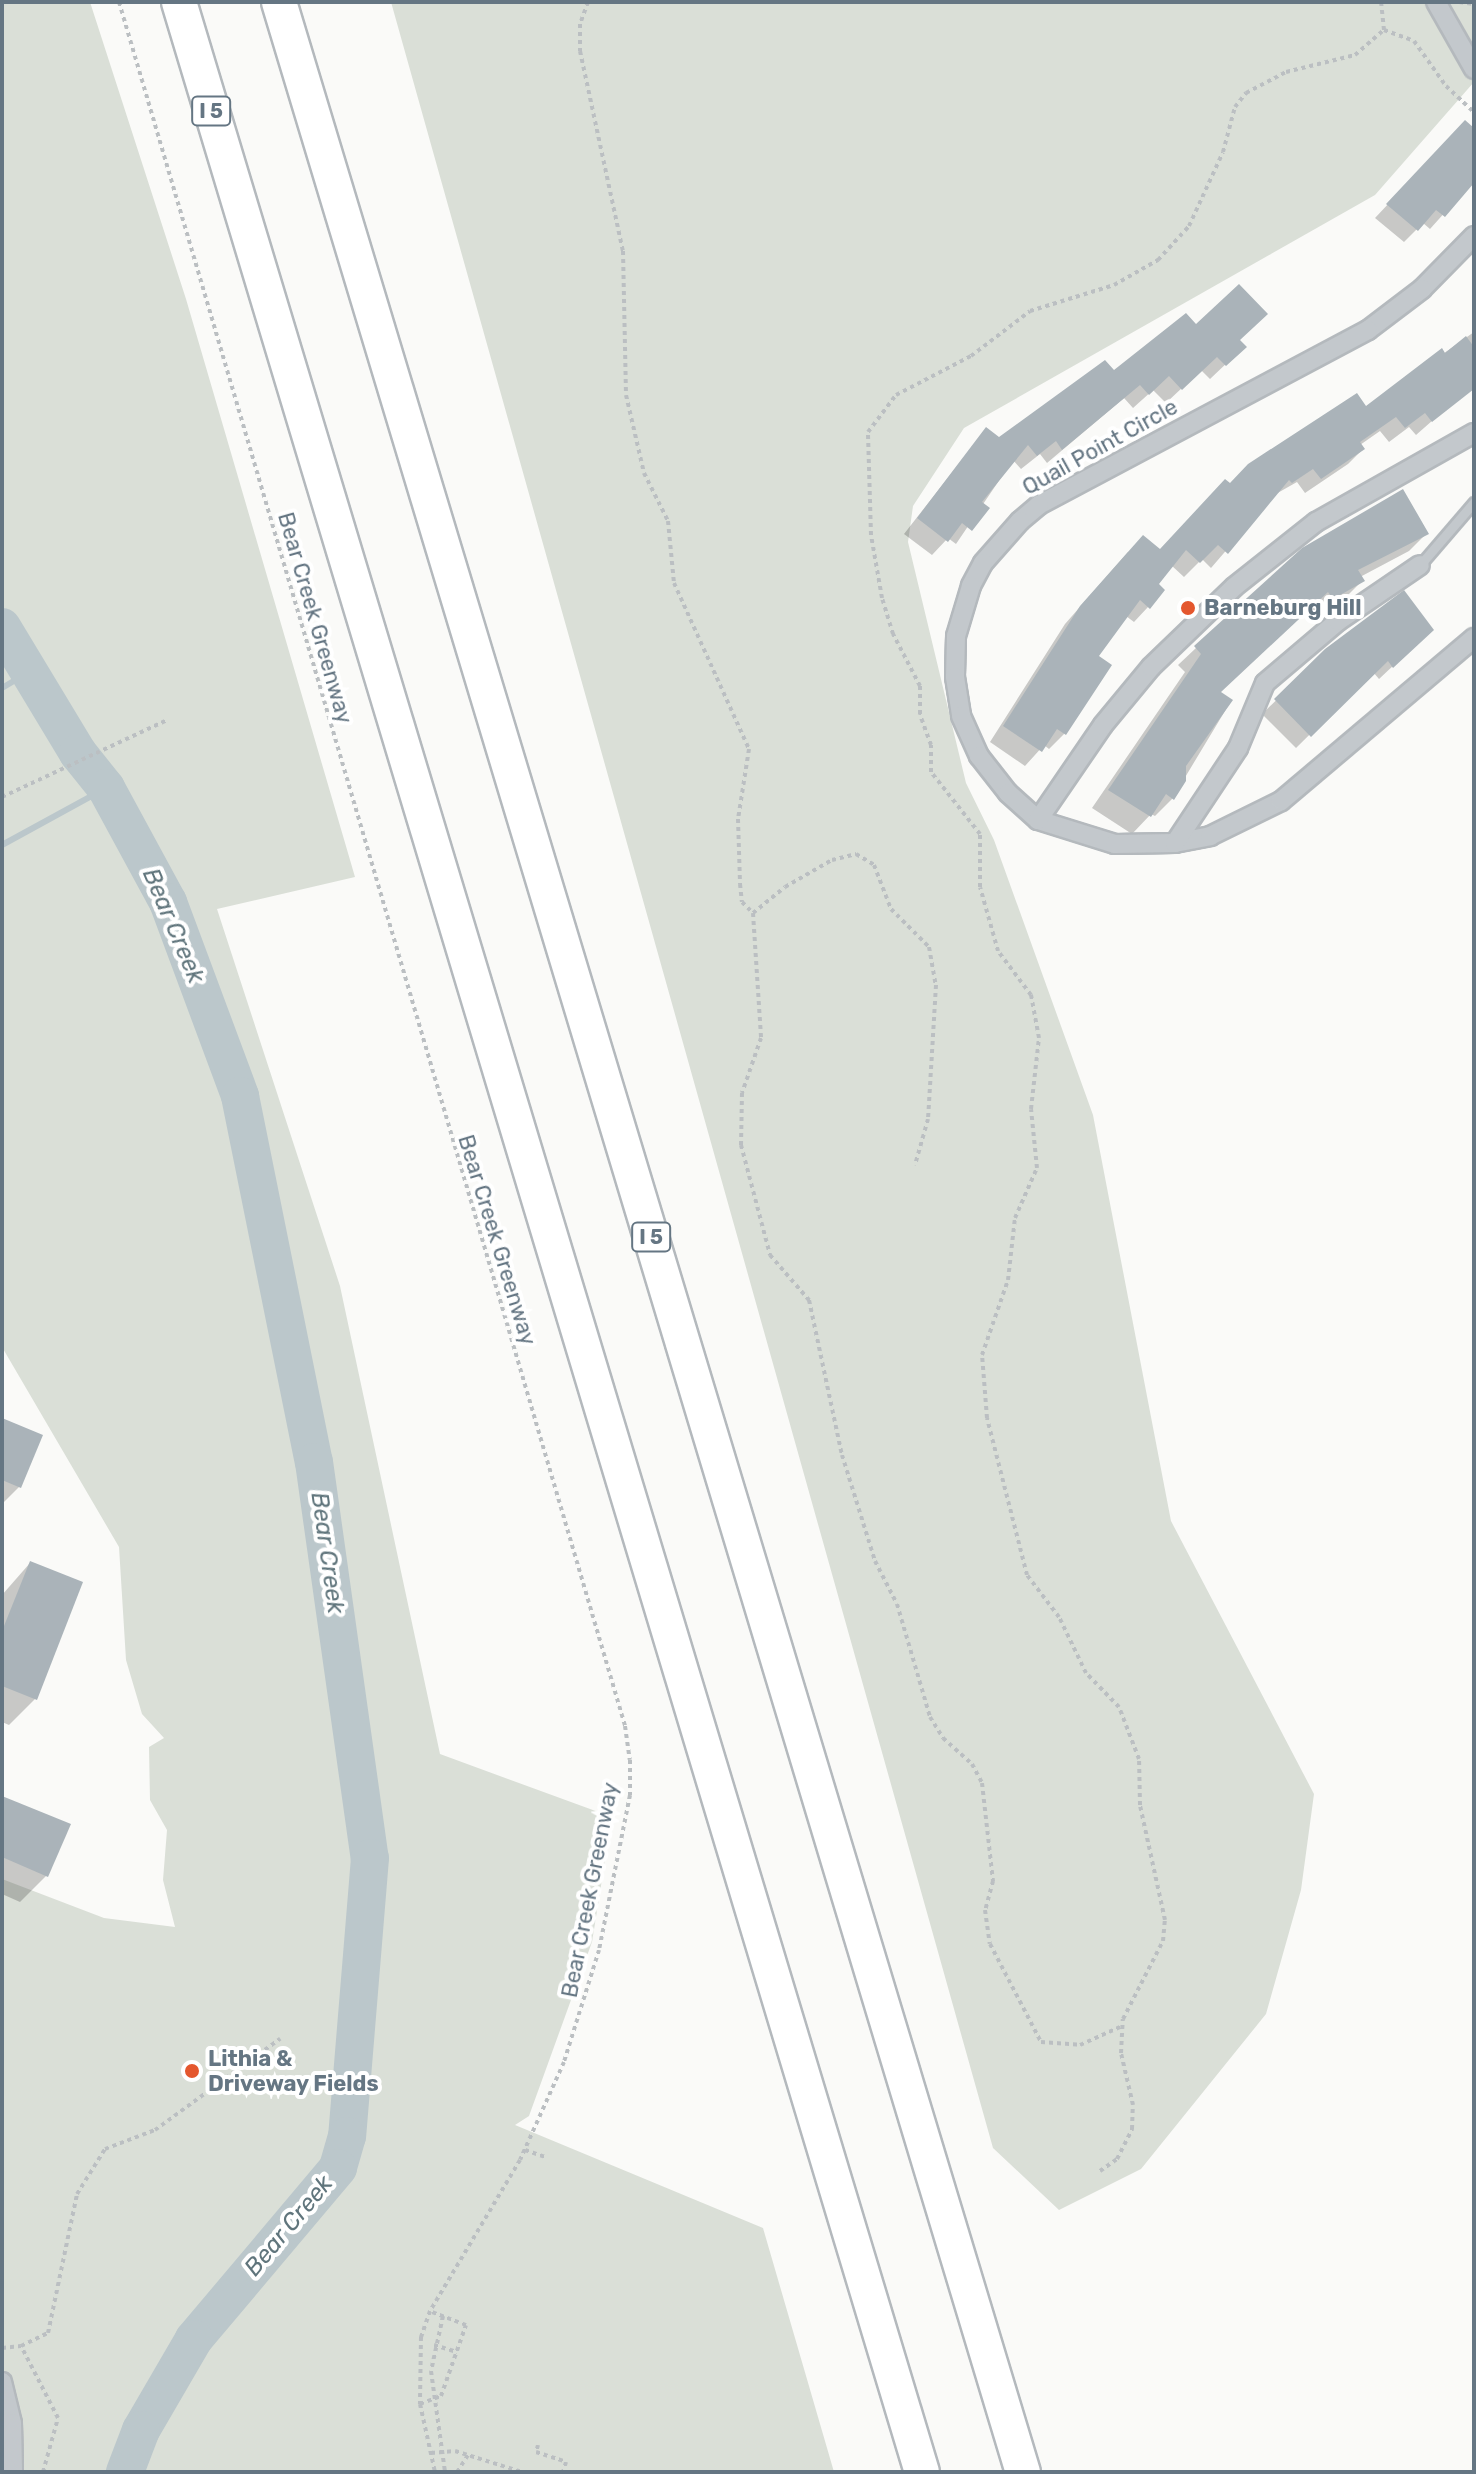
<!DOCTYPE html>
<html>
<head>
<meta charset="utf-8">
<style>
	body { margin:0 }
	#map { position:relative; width:1476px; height:2474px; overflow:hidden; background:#fafaf8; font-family:Rubik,sans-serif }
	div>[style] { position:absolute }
	.green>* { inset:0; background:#dadfd7 }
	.shadow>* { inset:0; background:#0003 }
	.stream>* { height:6px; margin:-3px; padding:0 3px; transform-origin:3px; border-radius:3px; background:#bbc7cb }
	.river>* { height:38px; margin:-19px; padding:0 19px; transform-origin:19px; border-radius:19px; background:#bbc7cb }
	.building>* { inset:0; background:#aab3b9 }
	.path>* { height:4px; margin-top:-2px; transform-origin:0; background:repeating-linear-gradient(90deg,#bbbfc2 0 4px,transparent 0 8px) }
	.roads { filter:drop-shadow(2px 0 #b4b9bd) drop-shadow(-2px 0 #b4b9bd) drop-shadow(0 2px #b4b9bd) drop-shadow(0 -2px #b4b9bd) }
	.service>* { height:9px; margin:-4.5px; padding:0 4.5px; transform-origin:4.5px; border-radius:4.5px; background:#c3c8cc }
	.minor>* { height:18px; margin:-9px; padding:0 9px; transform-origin:9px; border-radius:9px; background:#c3c8cc }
	.motorway>* { height:34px; margin:-17px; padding:0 17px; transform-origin:17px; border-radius:17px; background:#fff }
	.dots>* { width:22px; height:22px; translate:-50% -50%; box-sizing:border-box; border:4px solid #fff; border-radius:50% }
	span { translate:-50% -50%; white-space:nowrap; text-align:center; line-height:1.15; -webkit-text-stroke:8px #fff; paint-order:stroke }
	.shield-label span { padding:2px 6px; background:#fff; border:2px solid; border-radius:6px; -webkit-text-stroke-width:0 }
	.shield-label { font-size:20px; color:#657683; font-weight:700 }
	.street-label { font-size:22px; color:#657683 }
	.poi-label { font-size:22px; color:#657683; font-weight:700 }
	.left { translate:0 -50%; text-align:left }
	.water-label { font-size:24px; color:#60757c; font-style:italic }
	.frame { position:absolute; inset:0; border:4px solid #657683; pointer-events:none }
</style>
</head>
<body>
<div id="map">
	<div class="green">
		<i style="clip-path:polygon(2px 2px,90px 2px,186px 299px,355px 877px,217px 909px,340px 1286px,440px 1754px,612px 1817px,592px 1942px,529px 2116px,515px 2125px,763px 2228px,834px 2472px,2px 2472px,2px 1879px,104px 1918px,175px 1927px,163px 1880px,167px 1830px,150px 1800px,149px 1747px,164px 1738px,142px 1714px,126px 1660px,119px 1547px,2px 1347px)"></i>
		<i style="clip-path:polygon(391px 2px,1474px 2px,1474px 82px,1375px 195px,964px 428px,913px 506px,908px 542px,966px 783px,994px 840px,1093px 1115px,1171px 1521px,1314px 1794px,1301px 1890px,1266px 2014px,1141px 2169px,1059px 2210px,993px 2148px)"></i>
	</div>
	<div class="shadow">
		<i style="clip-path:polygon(1474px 130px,1474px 180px,1430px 229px,1423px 223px,1404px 242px,1375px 218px,1452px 136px)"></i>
		<i style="clip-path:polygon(1196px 326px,1238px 340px,1229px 361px,1210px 379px,1201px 370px,1166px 403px,1153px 390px,1133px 408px,1124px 398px,1047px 463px,1040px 454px,1021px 469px,1013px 460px,956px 544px,948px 538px,932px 555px,904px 534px,986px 429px,999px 439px)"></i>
		<i style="clip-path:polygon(1474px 332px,1474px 384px,1416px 435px,1409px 427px,1389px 442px,1380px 431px,1360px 445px,1363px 449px,1348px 464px,1305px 493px,1297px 482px,1274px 495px,1211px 568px,1202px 559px,1184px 577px,1171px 565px,1156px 584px,1148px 607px,1134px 622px,1126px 616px,1096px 656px,1064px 734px,1049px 749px,1044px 745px,1025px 766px,990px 742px,1065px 624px,1128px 552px,1160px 551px,1230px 486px,1365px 409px)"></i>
		<i style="clip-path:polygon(1426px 534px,1409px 551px,1360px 577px,1362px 581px,1345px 598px,1315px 615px,1310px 607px,1218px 693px,1231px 701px,1172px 799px,1155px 816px,1151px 814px,1132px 834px,1092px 808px,1185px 672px,1178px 665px,1196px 648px)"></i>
		<i style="clip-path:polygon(1410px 650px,1379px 679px,1373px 672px,1296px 748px,1262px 714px,1327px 651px)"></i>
		<i style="clip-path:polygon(2px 1420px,19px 1487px,2px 1504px)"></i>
		<i style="clip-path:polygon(30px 1563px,35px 1699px,9px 1725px,2px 1722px,2px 1595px)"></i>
		<i style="clip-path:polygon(2px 1797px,46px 1876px,20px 1902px,2px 1894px)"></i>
	</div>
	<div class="stream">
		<i style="left:2px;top:688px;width:29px;rotate:-31deg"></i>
		<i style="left:2px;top:845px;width:119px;rotate:-28.7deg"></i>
	</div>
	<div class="river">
		<i style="left:2px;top:627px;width:147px;rotate:58.9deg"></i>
		<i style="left:78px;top:753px;width:45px;rotate:51.3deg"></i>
		<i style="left:106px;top:788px;width:130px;rotate:61.5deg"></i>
		<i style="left:168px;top:902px;width:207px;rotate:69.6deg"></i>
		<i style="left:240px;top:1096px;width:373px;rotate:78.6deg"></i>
		<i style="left:314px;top:1462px;width:400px;rotate:82deg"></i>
		<i style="left:370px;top:1858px;width:279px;rotate:94.7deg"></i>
		<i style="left:347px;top:2136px;width:33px;rotate:106deg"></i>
		<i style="left:338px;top:2168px;width:224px;rotate:130.1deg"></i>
		<i style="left:194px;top:2339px;width:105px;rotate:120.2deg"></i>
		<i style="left:141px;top:2430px;width:45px;rotate:110.9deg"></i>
	</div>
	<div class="building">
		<i style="clip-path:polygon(1465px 120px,1474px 128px,1474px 183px,1445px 217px,1436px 210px,1418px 231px,1386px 204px)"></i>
		<i style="clip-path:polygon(1239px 284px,1268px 314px,1240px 340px,1247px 347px,1226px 366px,1217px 357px,1182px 390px,1169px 376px,1149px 395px,1140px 385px,1062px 450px,1056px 441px,1037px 456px,1028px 445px,982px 502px,990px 508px,972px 531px,962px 523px,948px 542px,917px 518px,986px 427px,999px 437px,1105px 360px,1114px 370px,1186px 313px,1196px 324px)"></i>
		<i style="clip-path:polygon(1466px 336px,1474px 347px,1474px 389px,1432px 422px,1425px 413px,1405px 428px,1396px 417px,1360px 442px,1365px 449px,1321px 479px,1313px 469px,1292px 483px,1289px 480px,1228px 554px,1218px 545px,1200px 563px,1186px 550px,1159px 584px,1165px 590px,1150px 609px,1140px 600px,1099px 656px,1112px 665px,1066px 735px,1057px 729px,1042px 752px,1003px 726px,1080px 606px,1143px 535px,1160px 549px,1225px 479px,1230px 483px,1248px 464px,1357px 393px,1366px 406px,1442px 348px,1445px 353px)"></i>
		<i style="clip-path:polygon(1403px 489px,1429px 534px,1358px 570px,1365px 581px,1333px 599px,1328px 592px,1221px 692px,1233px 700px,1186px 766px,1186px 781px,1174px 800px,1166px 794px,1151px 817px,1108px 790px,1201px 654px,1194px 646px,1302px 548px)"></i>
		<i style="clip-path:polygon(1404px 590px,1434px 630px,1393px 668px,1388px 661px,1311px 737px,1274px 699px,1325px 649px)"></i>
		<i style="clip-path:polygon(2px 1418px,43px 1435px,21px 1488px,2px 1480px)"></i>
		<i style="clip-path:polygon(30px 1561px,83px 1582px,37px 1700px,2px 1686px,2px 1631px)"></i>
		<i style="clip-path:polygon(2px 1796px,71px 1824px,48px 1877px,2px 1857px)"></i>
	</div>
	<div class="path">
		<i style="left:119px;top:2px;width:1797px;rotate:73.64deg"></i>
		<i style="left:625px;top:1726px;width:34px;rotate:82deg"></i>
		<i style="left:630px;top:1760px;width:35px;rotate:90deg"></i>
		<i style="left:630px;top:1795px;width:158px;rotate:101.3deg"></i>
		<i style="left:599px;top:1950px;width:117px;rotate:107.4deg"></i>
		<i style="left:564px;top:2062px;width:107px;rotate:114.2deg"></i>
		<i style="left:520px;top:2160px;width:176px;rotate:120.8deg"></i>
		<i style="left:430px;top:2311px;width:28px;rotate:109deg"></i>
		<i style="left:421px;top:2337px;width:67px;rotate:90.9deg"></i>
		<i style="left:420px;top:2404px;width:70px;rotate:77.6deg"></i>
		<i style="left:588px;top:2px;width:23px;rotate:110deg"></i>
		<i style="left:580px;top:24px;width:27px;rotate:90deg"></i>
		<i style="left:580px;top:51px;width:205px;rotate:77.9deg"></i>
		<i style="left:623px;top:251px;width:144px;rotate:88.8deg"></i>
		<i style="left:626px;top:395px;width:80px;rotate:77deg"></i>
		<i style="left:644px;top:473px;width:54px;rotate:63.4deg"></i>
		<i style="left:668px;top:521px;width:62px;rotate:84.5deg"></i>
		<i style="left:674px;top:583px;width:182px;rotate:65.7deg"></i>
		<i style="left:749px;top:749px;width:71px;rotate:98.9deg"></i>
		<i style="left:738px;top:819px;width:65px;rotate:88.2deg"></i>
		<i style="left:740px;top:884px;width:18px;rotate:84deg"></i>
		<i style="left:742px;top:902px;width:16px;rotate:45deg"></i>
		<i style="left:753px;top:913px;width:125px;rotate:86.3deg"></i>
		<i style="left:761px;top:1038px;width:58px;rotate:109.1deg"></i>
		<i style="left:742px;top:1093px;width:52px;rotate:91.1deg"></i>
		<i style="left:741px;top:1145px;width:114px;rotate:75.2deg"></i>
		<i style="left:770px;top:1255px;width:60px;rotate:49.1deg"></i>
		<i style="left:809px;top:1300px;width:158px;rotate:78deg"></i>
		<i style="left:842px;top:1455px;width:111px;rotate:72.7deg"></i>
		<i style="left:875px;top:1561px;width:48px;rotate:62.9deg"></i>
		<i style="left:897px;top:1604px;width:118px;rotate:73.7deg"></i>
		<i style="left:930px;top:1717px;width:25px;rotate:58deg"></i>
		<i style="left:943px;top:1738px;width:39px;rotate:42deg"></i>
		<i style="left:972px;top:1764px;width:21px;rotate:62deg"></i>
		<i style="left:982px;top:1783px;width:99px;rotate:83.6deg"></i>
		<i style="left:993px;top:1881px;width:30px;rotate:105deg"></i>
		<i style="left:985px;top:1910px;width:34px;rotate:82deg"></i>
		<i style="left:990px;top:1944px;width:110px;rotate:62.5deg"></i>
		<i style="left:1041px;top:2042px;width:39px;rotate:4deg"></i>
		<i style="left:1080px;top:2045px;width:46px;rotate:-24.3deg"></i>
		<i style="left:1459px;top:2px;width:15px;rotate:8deg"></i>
		<i style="left:1384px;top:30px;width:32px;rotate:20deg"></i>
		<i style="left:1414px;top:41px;width:55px;rotate:54.6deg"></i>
		<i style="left:1446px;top:86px;width:38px;rotate:43deg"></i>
		<i style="left:2px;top:797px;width:182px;rotate:-25deg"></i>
		<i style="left:753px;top:913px;width:41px;rotate:-39.1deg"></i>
		<i style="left:785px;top:887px;width:54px;rotate:-29.9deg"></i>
		<i style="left:832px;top:860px;width:25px;rotate:-14deg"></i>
		<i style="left:856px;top:854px;width:21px;rotate:31deg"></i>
		<i style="left:874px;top:865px;width:47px;rotate:68.9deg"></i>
		<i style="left:891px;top:909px;width:54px;rotate:45deg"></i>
		<i style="left:929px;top:947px;width:39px;rotate:80deg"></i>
		<i style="left:936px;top:985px;width:134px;rotate:93.4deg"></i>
		<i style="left:928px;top:1119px;width:48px;rotate:105.8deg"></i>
		<i style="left:525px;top:2150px;width:21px;rotate:19deg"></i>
		<i style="left:1100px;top:2171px;width:21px;rotate:-35deg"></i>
		<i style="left:1117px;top:2159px;width:34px;rotate:-63deg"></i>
		<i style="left:1132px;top:2129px;width:24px;rotate:-88deg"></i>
		<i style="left:1133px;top:2105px;width:53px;rotate:-103deg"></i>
		<i style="left:1121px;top:2053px;width:34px;rotate:-87deg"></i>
		<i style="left:1123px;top:2019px;width:88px;rotate:-62.9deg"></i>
		<i style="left:1163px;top:1941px;width:21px;rotate:-85deg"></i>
		<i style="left:1165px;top:1920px;width:118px;rotate:-102.3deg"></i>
		<i style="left:1140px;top:1805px;width:46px;rotate:-91.2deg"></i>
		<i style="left:1139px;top:1759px;width:56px;rotate:-111deg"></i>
		<i style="left:1119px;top:1707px;width:47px;rotate:-134.1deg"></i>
		<i style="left:1086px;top:1673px;width:62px;rotate:-115.7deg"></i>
		<i style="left:1059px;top:1617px;width:53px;rotate:-127.3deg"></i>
		<i style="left:1027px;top:1575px;width:162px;rotate:-104.3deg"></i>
		<i style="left:987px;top:1418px;width:63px;rotate:-94.5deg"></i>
		<i style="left:982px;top:1355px;width:79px;rotate:-70.9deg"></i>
		<i style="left:1008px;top:1280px;width:62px;rotate:-83.6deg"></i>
		<i style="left:1015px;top:1218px;width:55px;rotate:-66.3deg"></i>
		<i style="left:1037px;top:1168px;width:59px;rotate:-95.8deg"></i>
		<i style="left:1031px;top:1109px;width:71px;rotate:-83.6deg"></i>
		<i style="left:1039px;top:1038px;width:44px;rotate:-100.5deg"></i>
		<i style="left:1031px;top:995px;width:55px;rotate:-126.9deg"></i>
		<i style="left:998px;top:951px;width:66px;rotate:-105.7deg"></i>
		<i style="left:980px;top:887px;width:53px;rotate:-90deg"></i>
		<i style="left:980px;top:834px;width:79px;rotate:-128.3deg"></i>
		<i style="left:931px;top:772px;width:27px;rotate:-90deg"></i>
		<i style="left:931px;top:745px;width:33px;rotate:-110deg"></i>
		<i style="left:920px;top:714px;width:28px;rotate:-90deg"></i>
		<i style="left:920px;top:686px;width:59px;rotate:-117.4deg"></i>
		<i style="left:893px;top:634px;width:38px;rotate:-107deg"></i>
		<i style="left:882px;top:598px;width:64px;rotate:-99.9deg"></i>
		<i style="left:871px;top:535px;width:103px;rotate:-91.7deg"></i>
		<i style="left:868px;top:432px;width:46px;rotate:-52.9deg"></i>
		<i style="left:896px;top:395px;width:85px;rotate:-27.5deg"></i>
		<i style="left:971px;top:356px;width:74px;rotate:-37.3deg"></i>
		<i style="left:1030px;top:311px;width:88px;rotate:-17.2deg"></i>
		<i style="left:1114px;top:285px;width:51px;rotate:-29.6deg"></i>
		<i style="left:1158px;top:260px;width:46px;rotate:-47.6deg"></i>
		<i style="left:1189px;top:226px;width:81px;rotate:-65.3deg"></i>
		<i style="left:1223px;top:152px;width:47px;rotate:-75.1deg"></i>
		<i style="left:1235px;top:107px;width:18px;rotate:-52deg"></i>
		<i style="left:1246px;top:93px;width:45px;rotate:-27.7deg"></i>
		<i style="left:1286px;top:72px;width:71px;rotate:-13.8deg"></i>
		<i style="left:1355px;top:55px;width:38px;rotate:-41deg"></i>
		<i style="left:1384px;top:30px;width:28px;rotate:-96deg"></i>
		<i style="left:443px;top:2316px;width:56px;rotate:102.3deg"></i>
		<i style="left:431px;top:2371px;width:102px;rotate:82.1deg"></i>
		<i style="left:434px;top:2345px;width:24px;rotate:17deg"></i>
		<i style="left:2px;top:2348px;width:19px;rotate:-6deg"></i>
		<i style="left:420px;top:2404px;width:22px;rotate:-21deg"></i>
		<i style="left:441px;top:2396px;width:75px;rotate:-70.6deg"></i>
		<i style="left:466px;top:2325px;width:39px;rotate:-159deg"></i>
		<i style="left:538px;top:2445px;width:7px;rotate:106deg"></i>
		<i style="left:536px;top:2452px;width:32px;rotate:18deg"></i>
		<i style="left:566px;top:2462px;width:10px;rotate:107deg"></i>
		<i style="left:431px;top:2453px;width:24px;rotate:-5deg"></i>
		<i style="left:455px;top:2451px;width:70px;rotate:17.4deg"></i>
		<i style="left:43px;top:2472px;width:56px;rotate:-74.5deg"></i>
		<i style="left:58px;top:2418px;width:81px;rotate:-117.2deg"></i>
		<i style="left:21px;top:2346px;width:30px;rotate:-26deg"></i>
		<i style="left:48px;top:2333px;width:142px;rotate:-78.2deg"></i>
		<i style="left:77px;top:2194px;width:53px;rotate:-58.1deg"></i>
		<i style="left:105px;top:2149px;width:53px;rotate:-20.8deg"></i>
		<i style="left:155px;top:2130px;width:155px;rotate:-36.1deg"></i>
		<i style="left:457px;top:2472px;width:20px;rotate:-57deg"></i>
	</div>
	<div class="roads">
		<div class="service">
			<i style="left:1420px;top:565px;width:83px;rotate:-49.4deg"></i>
		</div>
		<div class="minor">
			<i style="left:1436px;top:2px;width:77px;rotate:60.4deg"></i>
			<i style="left:1474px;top:236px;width:74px;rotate:134.5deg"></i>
			<i style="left:1422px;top:289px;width:68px;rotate:142.8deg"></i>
			<i style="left:1368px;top:330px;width:373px;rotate:152deg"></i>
			<i style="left:1039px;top:505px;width:25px;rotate:140deg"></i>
			<i style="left:1020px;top:521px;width:56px;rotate:131.4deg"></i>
			<i style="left:983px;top:563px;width:26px;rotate:118deg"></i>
			<i style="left:971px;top:586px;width:52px;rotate:106.7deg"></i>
			<i style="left:956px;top:636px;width:41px;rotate:91.4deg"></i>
			<i style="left:955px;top:677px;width:39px;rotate:81deg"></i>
			<i style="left:961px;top:716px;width:44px;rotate:65.8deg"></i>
			<i style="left:979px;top:756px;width:47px;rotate:51.9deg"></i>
			<i style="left:1008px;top:793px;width:40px;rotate:42deg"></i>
			<i style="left:1038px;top:820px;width:81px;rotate:17.3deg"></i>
			<i style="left:1115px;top:844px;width:60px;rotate:-1deg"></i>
			<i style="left:1175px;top:843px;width:36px;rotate:-11deg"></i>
			<i style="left:1210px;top:836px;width:79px;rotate:-26.2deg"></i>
			<i style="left:1281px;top:801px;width:253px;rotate:-40.2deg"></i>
			<i style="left:1038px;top:820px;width:115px;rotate:-55.6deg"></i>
			<i style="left:1103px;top:725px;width:75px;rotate:-50.4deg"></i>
			<i style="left:1151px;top:667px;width:115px;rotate:-43.9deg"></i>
			<i style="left:1234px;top:587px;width:105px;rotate:-38.4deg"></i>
			<i style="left:1316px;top:522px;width:181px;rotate:-29.4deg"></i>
			<i style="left:1175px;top:843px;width:114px;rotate:-56.4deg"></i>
			<i style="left:1238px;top:748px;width:70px;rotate:-67.4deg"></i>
			<i style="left:1265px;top:683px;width:96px;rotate:-40.3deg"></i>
			<i style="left:1338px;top:621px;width:99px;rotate:-34.3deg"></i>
			<i style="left:2px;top:2382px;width:42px;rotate:76.3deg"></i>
			<i style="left:12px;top:2423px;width:49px;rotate:88.8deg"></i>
		</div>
		<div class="motorway">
			<i style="left:179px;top:2px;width:2579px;rotate:73.26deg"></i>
			<i style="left:279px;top:2px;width:2580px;rotate:73.24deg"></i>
		</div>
	</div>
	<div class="dots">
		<i style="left:1188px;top:608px;background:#e4572e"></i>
		<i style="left:192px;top:2071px;background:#e4572e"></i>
	</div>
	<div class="shield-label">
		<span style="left:211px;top:111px">I 5</span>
		<span style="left:651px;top:1237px">I 5</span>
	</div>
	<div class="street-label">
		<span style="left:1100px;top:447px;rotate:-29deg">Quail Point Circle</span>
		<span style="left:315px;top:618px;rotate:74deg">Bear Creek Greenway</span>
		<span style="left:497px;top:1240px;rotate:73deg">Bear Creek Greenway</span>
		<span style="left:590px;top:1890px;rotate:-79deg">Bear Creek Greenway</span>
	</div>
	<div class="poi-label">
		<span class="left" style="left:1204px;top:608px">Barneburg Hill</span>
		<span class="left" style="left:208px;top:2071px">Lithia &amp;<br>Driveway Fields</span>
	</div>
	<div class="water-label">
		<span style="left:173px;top:926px;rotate:67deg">Bear Creek</span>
		<span style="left:327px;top:1553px;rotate:82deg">Bear Creek</span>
		<span style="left:289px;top:2226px;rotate:-50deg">Bear Creek</span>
	</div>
	<div class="frame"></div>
</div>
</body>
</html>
